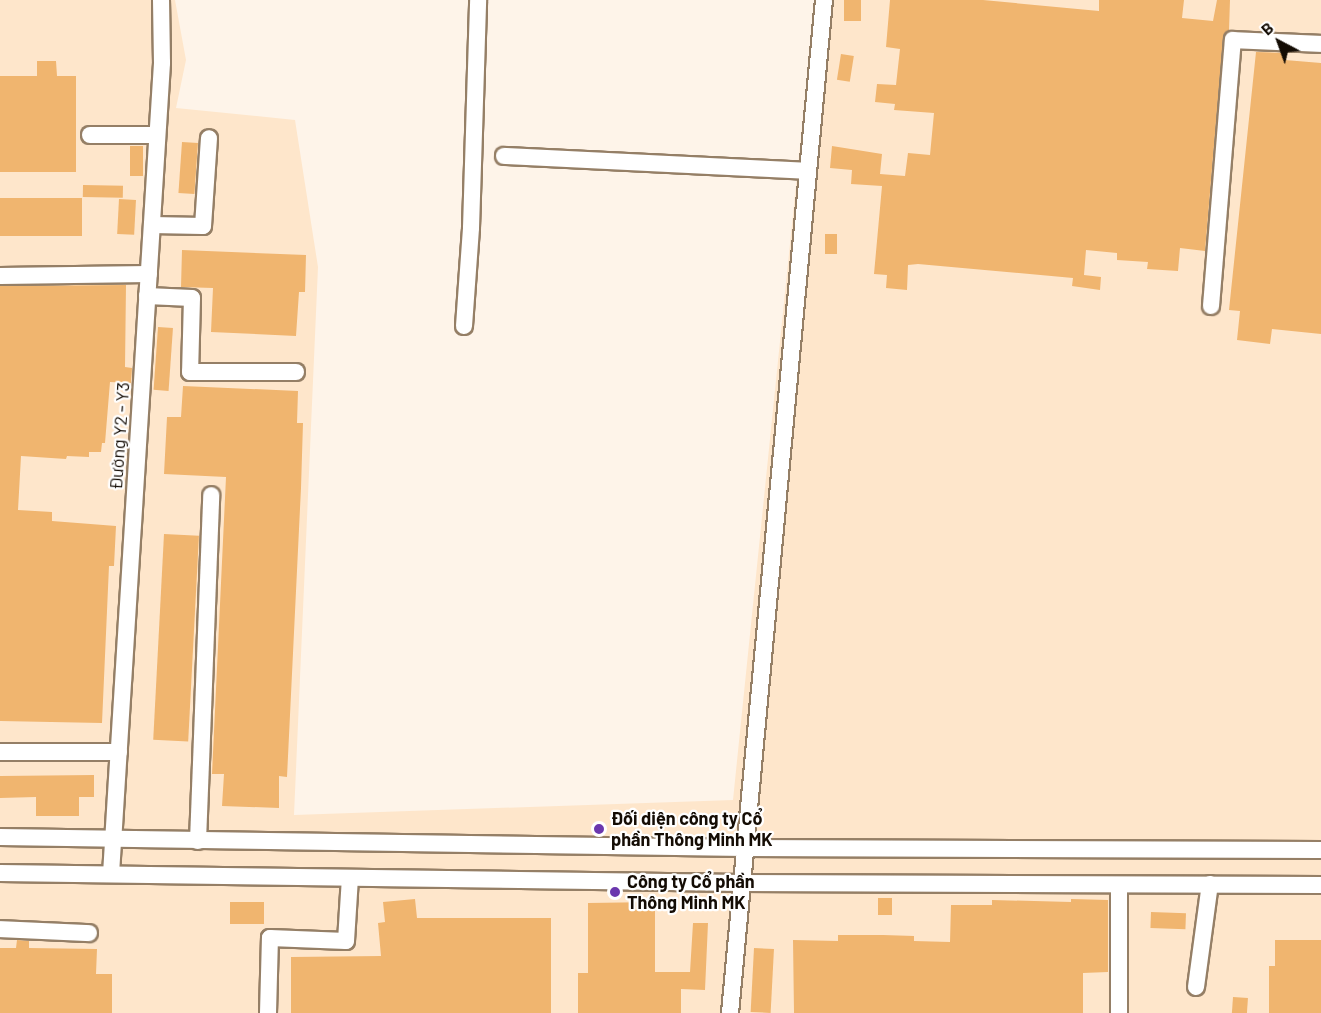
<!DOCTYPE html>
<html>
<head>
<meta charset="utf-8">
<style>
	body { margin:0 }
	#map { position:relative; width:1321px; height:1013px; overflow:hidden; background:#fef4e9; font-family:Barlow,sans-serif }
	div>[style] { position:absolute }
	.built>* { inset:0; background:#fee6cb }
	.building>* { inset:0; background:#f0b56f; transform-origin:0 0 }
	.roads { filter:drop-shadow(2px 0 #957f66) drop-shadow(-2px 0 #957f66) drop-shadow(0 2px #957f66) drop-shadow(0 -2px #957f66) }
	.minor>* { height:16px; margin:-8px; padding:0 8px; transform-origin:8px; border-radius:8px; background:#fff }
	.dots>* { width:16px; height:16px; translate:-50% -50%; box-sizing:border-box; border:3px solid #fff; border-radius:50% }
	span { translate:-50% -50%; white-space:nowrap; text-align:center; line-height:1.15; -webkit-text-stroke:4.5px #fff; paint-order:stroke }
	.street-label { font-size:18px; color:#140c04 }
	.poi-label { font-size:18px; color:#140c04; font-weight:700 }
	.left { translate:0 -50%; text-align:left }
	.north { position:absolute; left:1249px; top:12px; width:60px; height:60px; -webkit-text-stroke:4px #fff; paint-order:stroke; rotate:319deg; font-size:16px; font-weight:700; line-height:24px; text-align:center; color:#140c04 }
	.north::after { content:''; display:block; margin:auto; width:21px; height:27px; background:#140c04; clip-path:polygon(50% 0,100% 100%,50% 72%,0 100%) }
</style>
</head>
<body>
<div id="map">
	<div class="built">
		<i style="clip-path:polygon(0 0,175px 0,186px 60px,176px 108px,295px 120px,318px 267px,294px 815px,733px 800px,815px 0,1321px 0,1321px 1013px,0 1013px)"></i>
	</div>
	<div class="building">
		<i style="left:844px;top:0;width:17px;height:21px"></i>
		<i style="clip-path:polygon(890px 0,983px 0,1099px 11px,1099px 0,1184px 0,1182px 18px,1213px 21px,1217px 0,1230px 0,1229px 31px,1223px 39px,1205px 251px,1180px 248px,1178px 271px,1147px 269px,1148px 262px,1117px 260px,1117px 253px,1086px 250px,1084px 275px,1101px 277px,1100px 290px,1072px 286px,1073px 278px,918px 264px,908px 265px,907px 290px,886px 288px,887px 275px,874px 274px,882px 186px,851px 184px,852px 170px,830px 168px,832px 146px,882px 154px,880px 174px,905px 176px,908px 153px,930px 155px,934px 113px,894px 110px,895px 104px,875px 102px,877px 84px,896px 85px,900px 49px,886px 47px)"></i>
		<i style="clip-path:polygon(1256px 52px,1286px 53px,1285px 60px,1321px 63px,1321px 334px,1272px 329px,1270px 344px,1237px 340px,1240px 311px,1229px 310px)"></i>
		<i style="left:841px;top:54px;width:13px;height:26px;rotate:9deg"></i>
		<i style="clip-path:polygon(37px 61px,56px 61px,57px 76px,76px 76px,76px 172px,0 172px,0 76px,37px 76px)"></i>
		<i style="left:182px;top:142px;width:16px;height:51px;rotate:4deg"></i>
		<i style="left:130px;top:146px;width:13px;height:30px"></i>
		<i style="left:83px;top:185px;width:40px;height:12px;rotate:1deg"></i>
		<i style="left:82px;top:198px;width:38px;height:82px;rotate:90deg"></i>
		<i style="left:119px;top:199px;width:17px;height:35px;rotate:3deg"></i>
		<i style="left:825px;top:234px;width:12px;height:20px"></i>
		<i style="clip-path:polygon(182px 250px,306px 255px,305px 292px,299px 292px,296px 336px,211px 332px,213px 288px,181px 287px)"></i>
		<i style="clip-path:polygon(126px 285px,125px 367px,132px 368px,131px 383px,110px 382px,105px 443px,102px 443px,101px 452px,89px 452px,89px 457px,67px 456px,66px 459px,21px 456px,18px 510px,52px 512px,52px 521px,116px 526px,114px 566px,109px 566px,102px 723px,0 721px,0 286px)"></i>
		<i style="left:158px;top:327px;width:15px;height:63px;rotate:4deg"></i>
		<i style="clip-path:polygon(183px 386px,298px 391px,297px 423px,303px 423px,301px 488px,287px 777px,279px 776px,279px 808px,222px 806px,224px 774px,212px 774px,226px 477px,164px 474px,167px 417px,181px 417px)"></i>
		<i style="left:164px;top:534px;width:35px;height:206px;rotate:3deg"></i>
		<i style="clip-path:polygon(94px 775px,94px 797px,79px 797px,79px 816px,36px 816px,36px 797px,0 798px,0 776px)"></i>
		<i style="left:878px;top:898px;width:14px;height:17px"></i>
		<i style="clip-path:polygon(415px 899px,417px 918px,551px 918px,551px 1013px,291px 1013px,291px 957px,381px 956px,378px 923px,385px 922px,383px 902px)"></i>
		<i style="clip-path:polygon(1071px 899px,1108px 900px,1108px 972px,1083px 973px,1083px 1013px,794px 1013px,793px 940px,838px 941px,838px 935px,883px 935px,914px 936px,914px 941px,950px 942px,951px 905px,992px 905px,992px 900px,1071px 902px)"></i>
		<i style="left:230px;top:902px;width:34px;height:22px"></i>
		<i style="clip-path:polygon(655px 902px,655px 972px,690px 972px,693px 923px,708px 923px,705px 990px,681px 989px,681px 1013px,578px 1013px,578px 973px,588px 973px,588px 903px)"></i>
		<i style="left:1151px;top:912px;width:35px;height:16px;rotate:2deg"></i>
		<i style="clip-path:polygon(17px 940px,29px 941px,29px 948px,97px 949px,96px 974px,112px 974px,112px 1013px,0 1013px,0 948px,16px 948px)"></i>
		<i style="clip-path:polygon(1275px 940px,1321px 940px,1321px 1013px,1269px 1013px,1269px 966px,1275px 966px)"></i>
		<i style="left:754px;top:948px;width:20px;height:64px;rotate:3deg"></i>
		<i style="left:1233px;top:997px;width:15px;height:16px;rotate:4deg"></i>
	</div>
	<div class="roads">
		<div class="minor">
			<i style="left:90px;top:135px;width:65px"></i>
			<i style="left:504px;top:156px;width:304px;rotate:2.8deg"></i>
			<i style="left:152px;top:225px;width:51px;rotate:1.1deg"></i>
			<i style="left:203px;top:226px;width:88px;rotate:-86.1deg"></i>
			<i style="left:0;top:276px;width:149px;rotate:-0.8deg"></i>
			<i style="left:147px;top:296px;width:45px;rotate:2.5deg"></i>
			<i style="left:192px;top:298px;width:74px;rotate:91.5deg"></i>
			<i style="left:190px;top:372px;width:106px"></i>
			<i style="left:1211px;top:306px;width:267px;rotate:-85.3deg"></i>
			<i style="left:1233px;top:40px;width:88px;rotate:2.6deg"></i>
			<i style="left:464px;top:326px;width:98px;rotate:-85.9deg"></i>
			<i style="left:471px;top:228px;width:228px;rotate:-88.2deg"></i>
			<i style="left:0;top:752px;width:119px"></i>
			<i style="left:0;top:837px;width:745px;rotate:0.85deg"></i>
			<i style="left:745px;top:848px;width:576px;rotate:0.2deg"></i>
			<i style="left:198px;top:841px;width:346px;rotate:-87.8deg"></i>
			<i style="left:0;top:873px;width:742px;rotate:0.77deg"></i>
			<i style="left:742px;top:883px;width:579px;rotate:0.2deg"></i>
			<i style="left:111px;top:874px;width:813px;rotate:-86.4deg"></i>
			<i style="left:162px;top:63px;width:63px;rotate:-90.9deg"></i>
			<i style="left:1119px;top:885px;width:128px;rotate:90deg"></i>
			<i style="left:0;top:929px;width:89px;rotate:2.6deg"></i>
			<i style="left:1196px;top:987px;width:104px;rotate:-82.3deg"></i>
			<i style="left:268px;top:1013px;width:75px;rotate:-88.5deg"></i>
			<i style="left:270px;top:938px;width:76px;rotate:2.3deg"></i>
			<i style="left:346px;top:941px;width:63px;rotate:-86.4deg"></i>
			<i style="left:730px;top:1013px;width:1017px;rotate:-84.7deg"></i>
		</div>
	</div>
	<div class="dots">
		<i style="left:599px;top:829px;background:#6b37ae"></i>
		<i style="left:615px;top:892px;background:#6b37ae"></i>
	</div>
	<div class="street-label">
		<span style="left:119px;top:436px;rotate:-86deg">Đường Y2 - Y3</span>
	</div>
	<div class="poi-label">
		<span class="left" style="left:611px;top:829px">Đối diện công ty Cổ<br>phần Thông Minh MK</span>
		<span class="left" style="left:627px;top:892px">Công ty Cổ phần<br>Thông Minh MK</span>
	</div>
	<div class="north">B</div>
</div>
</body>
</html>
